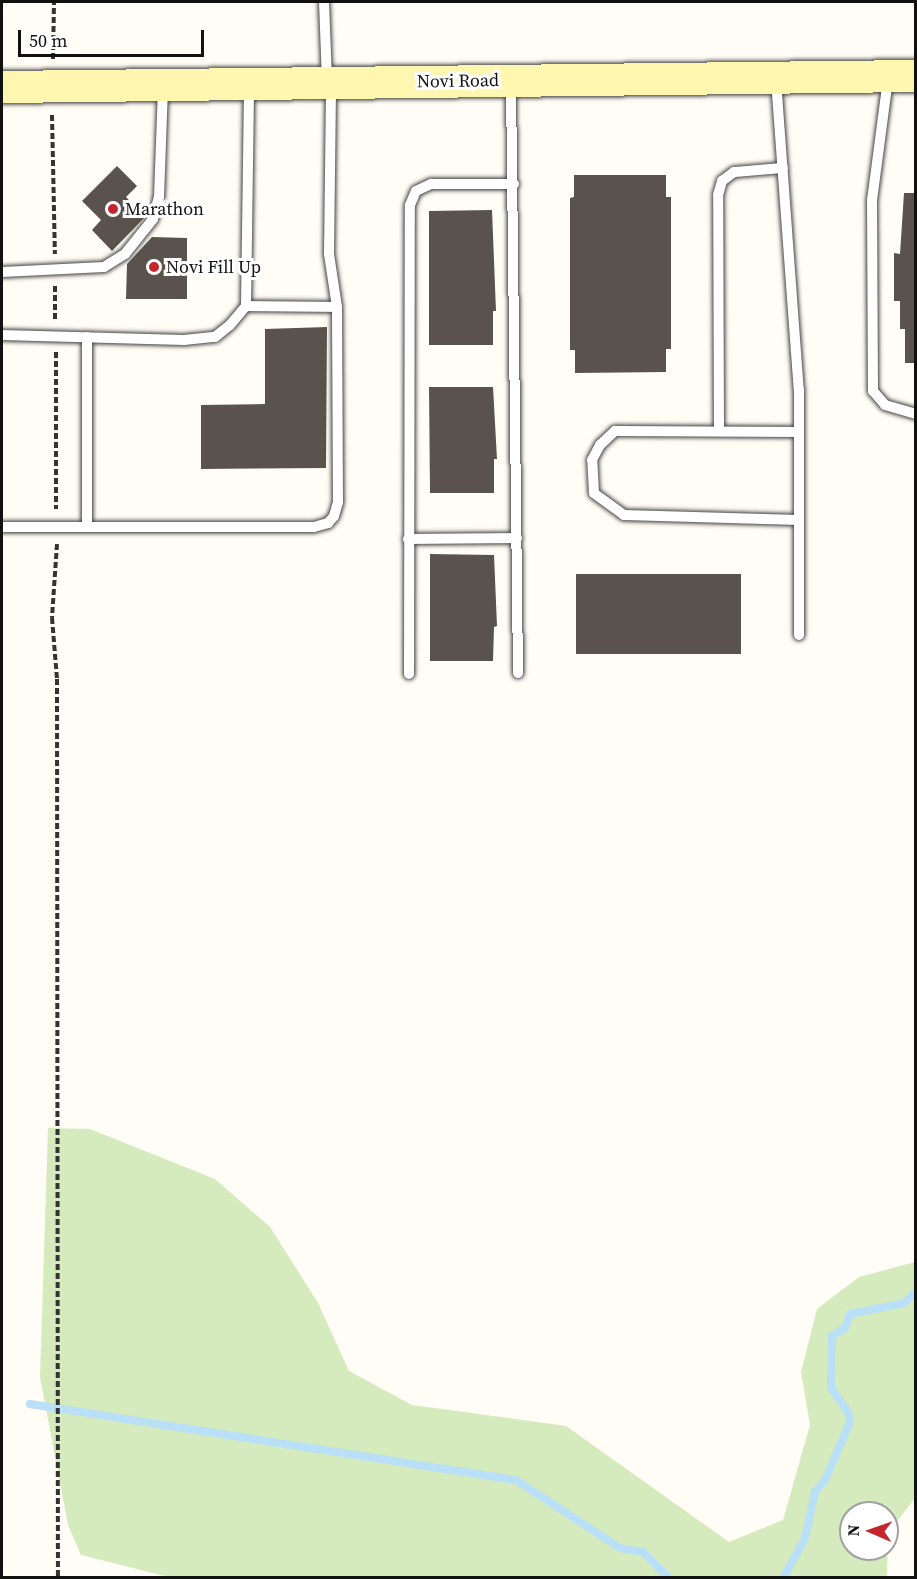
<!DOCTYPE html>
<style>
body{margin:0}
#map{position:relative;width:917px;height:1579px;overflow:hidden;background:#fffdf5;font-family:"Source Serif 4",serif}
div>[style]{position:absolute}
.green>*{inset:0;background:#d5ebbd}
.stream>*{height:8px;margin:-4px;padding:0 4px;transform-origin:4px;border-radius:4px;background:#b9e0f7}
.building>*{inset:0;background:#5a524d;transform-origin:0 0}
.path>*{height:4px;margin-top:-2px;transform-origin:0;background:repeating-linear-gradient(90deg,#333 0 6px,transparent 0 9px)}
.roads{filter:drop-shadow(0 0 2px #444) drop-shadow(0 0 2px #444)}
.service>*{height:10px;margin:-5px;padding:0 5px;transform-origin:5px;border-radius:5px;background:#fff}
.secondary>*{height:32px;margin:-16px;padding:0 16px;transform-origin:16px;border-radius:16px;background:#fff6b0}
.dots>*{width:16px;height:16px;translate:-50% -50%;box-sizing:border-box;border:3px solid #fff;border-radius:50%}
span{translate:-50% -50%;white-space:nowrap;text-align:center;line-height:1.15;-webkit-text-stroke:6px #fff;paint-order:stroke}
.street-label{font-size:18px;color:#111}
.poi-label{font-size:18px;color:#111}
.left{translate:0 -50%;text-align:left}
.frame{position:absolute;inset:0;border:3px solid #111;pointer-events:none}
.north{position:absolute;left:839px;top:1501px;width:60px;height:60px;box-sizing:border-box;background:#fff;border:2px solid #a0a0a0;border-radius:50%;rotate:272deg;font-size:16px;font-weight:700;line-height:24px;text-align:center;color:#111}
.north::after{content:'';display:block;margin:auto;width:21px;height:27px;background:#c4262e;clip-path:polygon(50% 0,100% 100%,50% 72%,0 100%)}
.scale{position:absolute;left:18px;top:30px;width:186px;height:27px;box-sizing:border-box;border:3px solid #111;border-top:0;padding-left:8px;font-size:18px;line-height:21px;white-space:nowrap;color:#111;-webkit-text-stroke:4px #fff;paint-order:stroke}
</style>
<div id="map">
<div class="green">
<div style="clip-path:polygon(evenodd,48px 1128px,90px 1129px,215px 1179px,270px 1227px,318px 1303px,349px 1371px,412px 1405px,566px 1426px,729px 1542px,783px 1520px,810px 1425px,801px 1372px,817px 1309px,859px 1277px,915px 1262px,915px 1498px,888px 1533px,887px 1577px,173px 1578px,81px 1555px,68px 1525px,40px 1377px,48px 1128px,851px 1513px,887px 1513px,887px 1549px,851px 1549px,851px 1513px)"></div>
</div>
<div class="stream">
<div style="left:30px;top:1404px;width:492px;rotate:8.9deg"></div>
<div style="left:516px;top:1480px;width:124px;rotate:33.2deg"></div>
<div style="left:620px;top:1548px;width:23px;rotate:10deg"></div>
<div style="left:643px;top:1552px;width:37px;rotate:45deg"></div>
<div style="left:783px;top:1578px;width:46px;rotate:-61.2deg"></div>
<div style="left:805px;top:1538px;width:47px;rotate:-77.7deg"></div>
<div style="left:815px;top:1492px;width:16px;rotate:-50deg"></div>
<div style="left:825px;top:1480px;width:63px;rotate:-66.7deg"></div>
<div style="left:850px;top:1422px;width:10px;rotate:-101deg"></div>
<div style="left:848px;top:1412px;width:29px;rotate:-125deg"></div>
<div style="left:831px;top:1388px;width:52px;rotate:-88.9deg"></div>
<div style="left:832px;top:1336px;width:15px;rotate:-32deg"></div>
<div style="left:845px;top:1328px;width:15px;rotate:-70deg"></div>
<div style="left:850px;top:1314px;width:55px;rotate:-11.5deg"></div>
<div style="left:904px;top:1303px;width:17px;rotate:-45deg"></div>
</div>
<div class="building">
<div style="clip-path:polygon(117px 166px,137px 186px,126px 197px,145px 217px,112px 251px,92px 230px,101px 220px,82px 201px)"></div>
<div style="clip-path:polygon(574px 175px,666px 175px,666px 197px,671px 197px,671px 349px,666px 349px,666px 372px,575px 373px,575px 350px,570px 350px,570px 198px,574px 197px)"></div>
<div style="clip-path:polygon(904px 193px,916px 193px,916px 363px,905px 363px,905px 329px,900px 329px,900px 301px,894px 301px,894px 253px,900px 254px)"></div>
<div style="clip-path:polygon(492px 210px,496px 311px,493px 311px,493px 345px,429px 345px,429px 211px)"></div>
<div style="clip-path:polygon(152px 237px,187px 238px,187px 299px,126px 299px,127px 264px)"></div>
<div style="clip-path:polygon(327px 327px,326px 468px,201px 469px,201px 405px,265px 404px,265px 329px)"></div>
<div style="clip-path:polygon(429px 387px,493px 387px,497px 459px,494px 459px,494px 493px,430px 493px)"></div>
<div style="clip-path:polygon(430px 554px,494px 555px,497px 626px,494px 627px,493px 661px,430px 661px)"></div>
<div style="left:576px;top:574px;width:165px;height:80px"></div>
</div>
<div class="path">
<div style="left:53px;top:59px;width:57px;rotate:-89deg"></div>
<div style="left:52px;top:115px;width:139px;rotate:88.8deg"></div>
<div style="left:55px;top:286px;width:34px;rotate:90deg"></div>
<div style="left:56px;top:352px;width:157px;rotate:90deg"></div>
<div style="left:57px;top:544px;width:74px;rotate:93.9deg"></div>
<div style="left:52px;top:618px;width:61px;rotate:85.3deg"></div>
<div style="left:57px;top:679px;width:899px;rotate:89.94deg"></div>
</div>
<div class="roads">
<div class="service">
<div style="left:324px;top:2px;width:77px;rotate:87.8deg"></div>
<div style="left:888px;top:79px;width:123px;rotate:97.5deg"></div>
<div style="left:872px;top:201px;width:190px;rotate:89.7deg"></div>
<div style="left:873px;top:391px;width:18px;rotate:49deg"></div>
<div style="left:885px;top:405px;width:32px;rotate:16deg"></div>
<div style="left:776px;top:80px;width:311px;rotate:85.8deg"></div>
<div style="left:799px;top:390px;width:245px;rotate:90deg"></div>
<div style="left:511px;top:84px;width:589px;rotate:89.32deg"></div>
<div style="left:2px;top:272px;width:102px;rotate:-2.8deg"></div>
<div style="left:104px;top:267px;width:25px;rotate:-32deg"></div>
<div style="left:125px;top:254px;width:45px;rotate:-51.3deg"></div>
<div style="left:153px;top:219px;width:23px;rotate:-75deg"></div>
<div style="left:159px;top:197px;width:110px;rotate:-87.9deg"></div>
<div style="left:246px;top:306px;width:91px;rotate:0.6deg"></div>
<div style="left:2px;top:335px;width:182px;rotate:1.6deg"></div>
<div style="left:184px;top:340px;width:31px;rotate:-6deg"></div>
<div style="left:215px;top:337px;width:19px;rotate:-39deg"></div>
<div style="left:230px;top:325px;width:25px;rotate:-50deg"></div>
<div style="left:246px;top:306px;width:219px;rotate:-89.2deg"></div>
<div style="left:87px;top:337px;width:190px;rotate:90deg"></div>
<div style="left:719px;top:431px;width:236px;rotate:-90.2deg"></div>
<div style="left:718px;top:195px;width:15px;rotate:-74deg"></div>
<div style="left:722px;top:181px;width:15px;rotate:-37deg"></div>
<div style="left:734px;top:172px;width:49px;rotate:-4.7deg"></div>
<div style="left:799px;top:520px;width:175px;rotate:-178.4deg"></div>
<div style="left:624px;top:515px;width:37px;rotate:-144deg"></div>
<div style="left:594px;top:493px;width:33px;rotate:-93deg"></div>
<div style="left:592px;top:460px;width:17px;rotate:-62deg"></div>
<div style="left:600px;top:445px;width:21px;rotate:-43deg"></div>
<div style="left:615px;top:431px;width:184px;rotate:0.3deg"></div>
<div style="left:2px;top:527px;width:312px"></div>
<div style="left:314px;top:527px;width:15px;rotate:-16deg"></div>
<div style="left:328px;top:523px;width:9px;rotate:-49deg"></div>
<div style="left:334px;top:516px;width:15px;rotate:-74deg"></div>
<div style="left:338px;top:502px;width:195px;rotate:-90.3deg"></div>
<div style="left:337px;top:307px;width:54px;rotate:-98.6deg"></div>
<div style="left:329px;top:254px;width:168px;rotate:-89.3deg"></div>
<div style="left:408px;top:539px;width:109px;rotate:-0.5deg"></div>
<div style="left:409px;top:674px;width:469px;rotate:-89.9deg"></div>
<div style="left:410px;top:205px;width:15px;rotate:-67deg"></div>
<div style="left:416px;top:191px;width:17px;rotate:-25deg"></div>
<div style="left:431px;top:184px;width:83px"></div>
</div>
<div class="secondary">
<div style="left:2px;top:87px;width:914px;rotate:-0.69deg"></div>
</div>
</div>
<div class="dots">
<div style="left:113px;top:209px;background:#c4262e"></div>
<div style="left:154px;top:267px;background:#c4262e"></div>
</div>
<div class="street-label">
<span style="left:458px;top:81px;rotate:-1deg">Novi Road</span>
</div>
<div class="poi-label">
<span class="left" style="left:125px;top:209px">Marathon</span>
<span class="left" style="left:166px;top:267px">Novi Fill Up</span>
</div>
<div class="frame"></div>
<div class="north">N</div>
<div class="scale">50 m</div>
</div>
